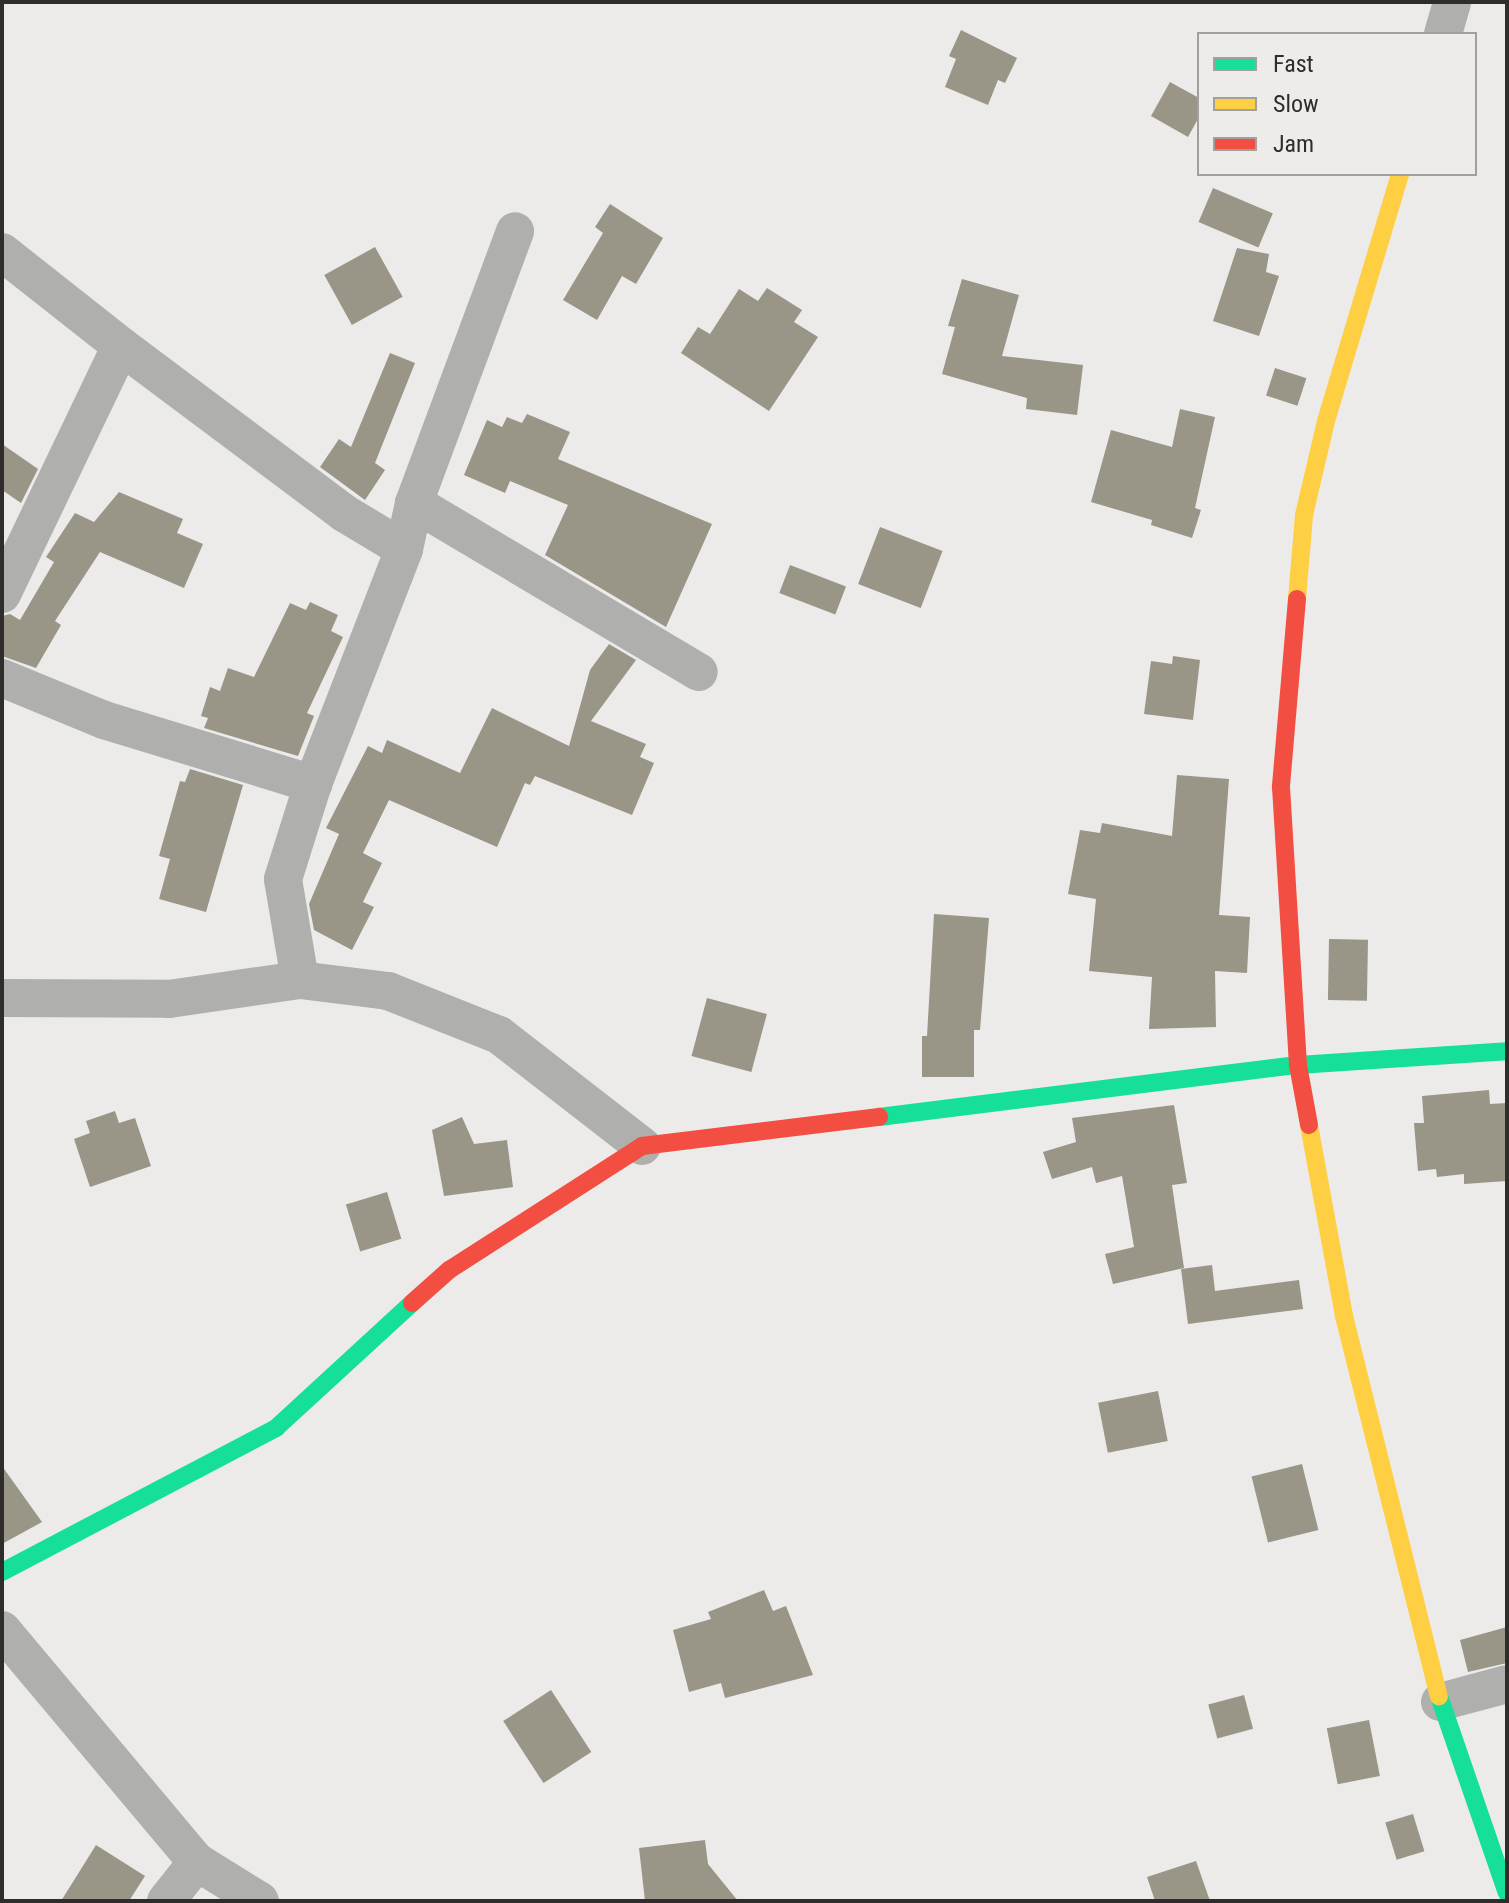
<!DOCTYPE html>
<style>
body{margin:0}
#map{position:relative;width:1509px;height:1903px;overflow:hidden;background:#ecebea;font-family:"Roboto Condensed",sans-serif}
div>[style]{position:absolute}
.building>*{inset:0;background:#999587;transform-origin:0 0}
.street>*{height:38px;margin:-19px;padding:0 19px;transform-origin:19px;border-radius:19px;background:#afafae}
.fast>*{height:18px;margin:-9px;padding:0 9px;transform-origin:9px;border-radius:9px;background:#16e098}
.slow>*{height:18px;margin:-9px;padding:0 9px;transform-origin:9px;border-radius:9px;background:#ffcf43}
.jam>*{height:18px;margin:-9px;padding:0 9px;transform-origin:9px;border-radius:9px;background:#f24e42}
span{translate:-50% -50%;white-space:nowrap;text-align:center;line-height:1.15;-webkit-text-stroke:8px #edece9;paint-order:stroke}
.frame{position:absolute;inset:0;border:4px solid #2e2d2c;pointer-events:none}
.legend{position:absolute;left:1197px;top:32px;width:280px;height:144px;box-sizing:border-box;background:#edece9;border:2px solid #a1a09d;margin:0;padding:10px 14px;list-style:none;font-size:24px;color:#2e2d2c}
.legend li{display:flex;align-items:center;gap:16px;height:40px}
.legend b{width:40px;border:2px solid #a1a09d}
</style>
<div id="map">
<div class="building">
<div style="clip-path:polygon(961px 30px,1017px 58px,1005px 83px,998px 80px,988px 105px,945px 87px,956px 59px,949px 56px)"></div>
<div style="clip-path:polygon(1170px 82px,1199px 98px,1199px 117px,1188px 137px,1151px 116px)"></div>
<div style="left:1213px;top:188px;width:65px;height:37px;rotate:23deg"></div>
<div style="clip-path:polygon(610px 204px,663px 238px,636px 284px,622px 276px,597px 320px,563px 300px,603px 233px,595px 227px)"></div>
<div style="left:375px;top:247px;width:57px;height:58px;rotate:61deg"></div>
<div style="clip-path:polygon(1237px 248px,1269px 254px,1266px 272px,1279px 276px,1259px 336px,1213px 321px)"></div>
<div style="clip-path:polygon(962px 279px,1019px 295px,1002px 356px,1083px 365px,1077px 415px,1026px 409px,1027px 398px,942px 374px,955px 327px,948px 326px)"></div>
<div style="clip-path:polygon(767px 288px,802px 310px,794px 322px,818px 337px,769px 411px,681px 353px,698px 327px,710px 334px,739px 289px,758px 301px)"></div>
<div style="clip-path:polygon(390px 353px,415px 363px,375px 463px,385px 470px,365px 500px,320px 467px,339px 439px,351px 447px)"></div>
<div style="left:1275px;top:368px;width:33px;height:29px;rotate:18deg"></div>
<div style="clip-path:polygon(1180px 409px,1215px 417px,1195px 508px,1201px 510px,1192px 538px,1151px 525px,1152px 520px,1091px 502px,1111px 430px,1172px 447px)"></div>
<div style="clip-path:polygon(527px 414px,570px 432px,558px 459px,712px 524px,666px 627px,545px 555px,568px 505px,510px 481px,505px 493px,464px 475px,487px 420px,502px 427px,507px 417px,522px 423px)"></div>
<div style="clip-path:polygon(2px 444px,38px 469px,21px 503px,2px 490px)"></div>
<div style="clip-path:polygon(119px 492px,183px 519px,177px 533px,203px 544px,184px 588px,100px 552px,55px 621px,61px 625px,36px 668px,2px 656px,2px 616px,10px 614px,20px 620px,54px 562px,46px 557px,75px 513px,94px 522px)"></div>
<div style="left:880px;top:527px;width:67px;height:61px;rotate:21deg"></div>
<div style="left:790px;top:565px;width:60px;height:30px;rotate:21deg"></div>
<div style="clip-path:polygon(310px 602px,338px 615px,331px 631px,343px 637px,307px 713px,314px 716px,298px 756px,204px 728px,208px 718px,201px 716px,210px 687px,220px 691px,228px 668px,254px 677px,290px 603px,306px 610px)"></div>
<div style="clip-path:polygon(609px 644px,636px 660px,591px 721px,646px 744px,640px 757px,654px 763px,632px 815px,535px 776px,530px 785px,525px 783px,497px 847px,389px 800px,363px 853px,382px 863px,363px 902px,374px 907px,352px 950px,314px 930px,309px 904px,339px 834px,326px 828px,368px 746px,382px 753px,387px 740px,460px 773px,492px 708px,569px 746px,590px 670px)"></div>
<div style="clip-path:polygon(1173px 656px,1200px 660px,1193px 720px,1144px 714px,1151px 661px,1172px 664px)"></div>
<div style="clip-path:polygon(190px 769px,243px 785px,206px 912px,159px 899px,170px 859px,159px 856px,180px 781px,185px 782px)"></div>
<div style="clip-path:polygon(1177px 775px,1229px 779px,1219px 915px,1250px 917px,1247px 973px,1215px 971px,1216px 1027px,1149px 1029px,1152px 977px,1089px 971px,1096px 899px,1068px 894px,1080px 830px,1100px 833px,1102px 823px,1172px 836px)"></div>
<div style="clip-path:polygon(934px 914px,989px 918px,980px 1030px,974px 1030px,974px 1077px,922px 1077px,922px 1036px,927px 1036px)"></div>
<div style="left:1329px;top:939px;width:39px;height:61px;rotate:1deg"></div>
<div style="left:707px;top:998px;width:62px;height:60px;rotate:15deg"></div>
<div style="clip-path:polygon(1489px 1090px,1490px 1104px,1507px 1103px,1507px 1181px,1464px 1184px,1464px 1174px,1437px 1177px,1436px 1169px,1418px 1171px,1414px 1123px,1424px 1123px,1422px 1096px)"></div>
<div style="clip-path:polygon(1174px 1105px,1187px 1183px,1172px 1185px,1184px 1268px,1113px 1284px,1105px 1254px,1134px 1247px,1122px 1176px,1096px 1183px,1092px 1167px,1052px 1179px,1043px 1152px,1076px 1142px,1072px 1118px)"></div>
<div style="clip-path:polygon(115px 1111px,119px 1123px,135px 1118px,151px 1166px,90px 1187px,74px 1139px,90px 1133px,86px 1121px)"></div>
<div style="clip-path:polygon(462px 1117px,474px 1144px,507px 1140px,513px 1187px,444px 1196px,432px 1130px)"></div>
<div style="left:387px;top:1192px;width:49px;height:43px;rotate:73deg"></div>
<div style="clip-path:polygon(1212px 1265px,1215px 1291px,1299px 1280px,1303px 1309px,1188px 1324px,1181px 1269px)"></div>
<div style="left:1158px;top:1391px;width:51px;height:61px;rotate:79deg"></div>
<div style="left:1302px;top:1464px;width:68px;height:52px;rotate:76deg"></div>
<div style="clip-path:polygon(2px 1466px,42px 1522px,2px 1544px)"></div>
<div style="clip-path:polygon(764px 1590px,773px 1611px,786px 1606px,813px 1675px,725px 1698px,721px 1683px,689px 1692px,673px 1630px,711px 1619px,708px 1612px)"></div>
<div style="clip-path:polygon(1507px 1627px,1507px 1663px,1468px 1672px,1460px 1640px)"></div>
<div style="left:551px;top:1690px;width:74px;height:57px;rotate:57deg"></div>
<div style="left:1244px;top:1695px;width:35px;height:37px;rotate:75deg"></div>
<div style="left:1369px;top:1720px;width:57px;height:43px;rotate:79deg"></div>
<div style="left:1413px;top:1814px;width:39px;height:29px;rotate:73deg"></div>
<div style="clip-path:polygon(705px 1840px,708px 1864px,738px 1901px,645px 1901px,639px 1848px)"></div>
<div style="clip-path:polygon(96px 1845px,145px 1876px,129px 1901px,61px 1901px)"></div>
<div style="clip-path:polygon(1196px 1861px,1210px 1901px,1155px 1901px,1147px 1877px)"></div>
</div>
<div class="street">
<div style="left:1443px;top:34px;width:33px;rotate:-74deg"></div>
<div style="left:2px;top:252px;width:152px;rotate:38.3deg"></div>
<div style="left:121px;top:346px;width:279px;rotate:36.8deg"></div>
<div style="left:344px;top:513px;width:70px;rotate:31deg"></div>
<div style="left:414px;top:503px;width:331px;rotate:30.7deg"></div>
<div style="left:2px;top:594px;width:275px;rotate:-64.4deg"></div>
<div style="left:2px;top:678px;width:110px;rotate:22.4deg"></div>
<div style="left:104px;top:720px;width:219px;rotate:17deg"></div>
<div style="left:300px;top:980px;width:102px;rotate:-99.6deg"></div>
<div style="left:283px;top:879px;width:100px;rotate:-72.5deg"></div>
<div style="left:313px;top:784px;width:252px;rotate:-68.8deg"></div>
<div style="left:404px;top:549px;width:47px;rotate:-77.7deg"></div>
<div style="left:414px;top:503px;width:290px;rotate:-69.6deg"></div>
<div style="left:2px;top:998px;width:167px;rotate:0.3deg"></div>
<div style="left:169px;top:999px;width:132px;rotate:-8.3deg"></div>
<div style="left:300px;top:980px;width:89px;rotate:7.1deg"></div>
<div style="left:388px;top:991px;width:119px;rotate:21.6deg"></div>
<div style="left:499px;top:1035px;width:181px;rotate:37.8deg"></div>
<div style="left:2px;top:1630px;width:303px;rotate:50deg"></div>
<div style="left:197px;top:1862px;width:74px;rotate:31.8deg"></div>
<div style="left:1440px;top:1702px;width:69px;rotate:-15deg"></div>
<div style="left:166px;top:1901px;width:50px;rotate:-51.5deg"></div>
</div>
<div class="fast">
<div style="left:879px;top:1117px;width:422px;rotate:-7.1deg"></div>
<div style="left:1298px;top:1065px;width:209px;rotate:-3.8deg"></div>
<div style="left:2px;top:1572px;width:310px;rotate:-27.7deg"></div>
<div style="left:276px;top:1428px;width:185px;rotate:-42.6deg"></div>
<div style="left:1439px;top:1696px;width:208px;rotate:71deg"></div>
</div>
<div class="slow">
<div style="left:1297px;top:599px;width:84px;rotate:-85.2deg"></div>
<div style="left:1304px;top:515px;width:97px;rotate:-76.8deg"></div>
<div style="left:1326px;top:421px;width:258px;rotate:-73.3deg"></div>
<div style="left:1309px;top:1125px;width:194px;rotate:79.6deg"></div>
<div style="left:1344px;top:1316px;width:392px;rotate:76deg"></div>
</div>
<div class="jam">
<div style="left:1297px;top:599px;width:189px;rotate:94.9deg"></div>
<div style="left:1281px;top:787px;width:279px;rotate:86.5deg"></div>
<div style="left:1298px;top:1065px;width:61px;rotate:79.6deg"></div>
<div style="left:412px;top:1303px;width:50px;rotate:-41.7deg"></div>
<div style="left:449px;top:1270px;width:229px;rotate:-32.7deg"></div>
<div style="left:642px;top:1146px;width:239px;rotate:-7deg"></div>
</div>
<div class="frame"></div>
<ul class="legend">
<li><b style="height:10px;background:#16e098"></b>Fast</li>
<li><b style="height:10px;background:#ffcf43"></b>Slow</li>
<li><b style="height:10px;background:#f24e42"></b>Jam</li>
</ul>
</div>
